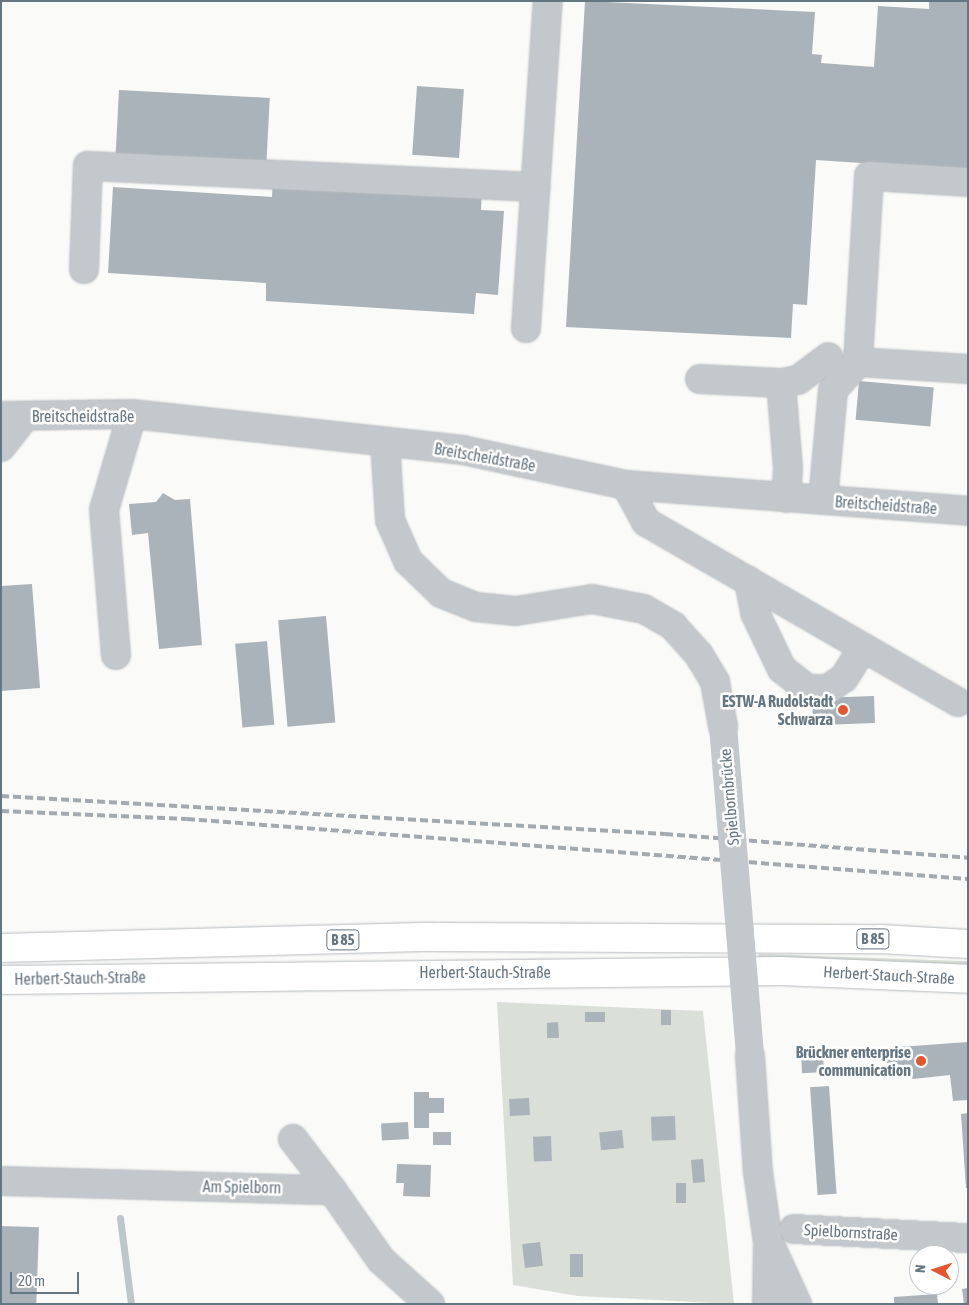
<!DOCTYPE html>
<meta charset="utf-8">
<style>
body{margin:0}
#map{position:relative;width:969px;height:1305px;overflow:hidden;background:#fafaf8;font-family:"Asap Condensed",sans-serif}
div>[style]{position:absolute}
.green>*{inset:0;background:#dadfd7;transform-origin:0 0}
.stream>*{height:7px;margin:-3.5px;padding:0 3.5px;transform-origin:3.5px;border-radius:3.5px;background:#bbc7cb}
.building>*{inset:0;background:#aab3b9;transform-origin:0 0}
.roads{filter:drop-shadow(0 0 1px #b5babe) drop-shadow(0 0 1px #b5babe)}
.minor>*{height:28px;margin:-14px;padding:0 14px;transform-origin:14px;border-radius:14px;background:#c3c8cc}
.major>*{height:28px;margin:-14px;padding:0 14px;transform-origin:14px;border-radius:14px;background:#fff}
.rail>*{height:4px;margin-top:-2px;transform-origin:0;background:repeating-linear-gradient(90deg,#a2aab0 0 8px,transparent 0 12px)}
.minor-bridge>*{height:28px;margin:-14px;padding:0 14px;transform-origin:14px;border-radius:14px;background:#c3c8cc}
.dots>*{width:14px;height:14px;translate:-50% -50%;box-sizing:border-box;border:2px solid #fff;border-radius:50%}
span{translate:-50% -50%;white-space:nowrap;text-align:center;line-height:1.15;-webkit-text-stroke:5px #fff;paint-order:stroke}
.shield-label span{padding:1px 4px;background:#fff;border:1px solid;border-radius:4px;-webkit-text-stroke-width:0}
.shield-label{font-size:15px;color:#657683;font-weight:700}
.street-label{font-size:16px;color:#657683}
.poi-label{font-size:16px;color:#657683;font-weight:700}
.right{translate:-100% -50%;text-align:right}
.frame{position:absolute;inset:0;border:2px solid #657683;pointer-events:none}
.north{position:absolute;left:909px;top:1245px;width:50px;height:50px;box-sizing:border-box;background:#fff;border:1px solid #c1c8cd;border-radius:50%;rotate:275deg;font-size:14px;font-weight:700;line-height:20px;text-align:center;color:#657683}
.north::after{content:'';display:block;margin:auto;width:18px;height:22px;background:#e4572e;clip-path:polygon(50% 0,100% 100%,50% 72%,0 100%)}
.scale{position:absolute;left:10px;top:1272px;width:69px;height:22px;box-sizing:border-box;border:2px solid #657683;border-top:0;padding-left:6px;font-size:15px;line-height:18px;white-space:nowrap;color:#657683;-webkit-text-stroke:4px #fff;paint-order:stroke}
</style>
<div id="map">
<div class="green">
<div style="left:759px;top:954px;width:209px;height:4px;rotate:2deg"></div>
<div style="clip-path:polygon(497px 1002px,703px 1011px,734px 1304px,578px 1296px,513px 1285px)"></div>
</div>
<div class="stream">
<div style="left:120px;top:1218px;width:87px;rotate:82.7deg"></div>
</div>
<div class="building">
<div style="clip-path:polygon(585px 1px,815px 12px,812px 54px,822px 55px,821px 63px,874px 67px,878px 6px,929px 9px,929px 1px,968px 1px,968px 170px,816px 160px,807px 305px,793px 304px,791px 338px,566px 327px)"></div>
<div style="left:417px;top:86px;width:47px;height:69px;rotate:4deg"></div>
<div style="left:119px;top:90px;width:151px;height:65px;rotate:3deg"></div>
<div style="clip-path:polygon(273px 175px,482px 188px,481px 210px,504px 211px,498px 295px,476px 293px,474px 314px,266px 301px,266px 283px,108px 273px,113px 187px,272px 197px)"></div>
<div style="left:859px;top:381px;width:75px;height:39px;rotate:5deg"></div>
<div style="clip-path:polygon(163px 493px,175px 500px,190px 499px,202px 645px,159px 649px,148px 533px,132px 535px,129px 504px,156px 502px)"></div>
<div style="clip-path:polygon(32px 584px,40px 688px,1px 691px,1px 586px)"></div>
<div style="left:326px;top:616px;width:107px;height:48px;rotate:85deg"></div>
<div style="left:267px;top:641px;width:84px;height:32px;rotate:85deg"></div>
<div style="left:874px;top:696px;width:27px;height:62px;rotate:88deg"></div>
<div style="left:661px;top:1010px;width:10px;height:15px"></div>
<div style="left:585px;top:1012px;width:20px;height:10px"></div>
<div style="clip-path:polygon(558px 1022px,559px 1038px,547px 1038px,547px 1023px)"></div>
<div style="clip-path:polygon(968px 1042px,968px 1100px,953px 1101px,950px 1075px,913px 1079px,904px 1073px,888px 1073px,885px 1048px)"></div>
<div style="left:823px;top:1053px;width:19px;height:22px;rotate:87deg"></div>
<div style="left:829px;top:1086px;width:108px;height:19px;rotate:86deg"></div>
<div style="clip-path:polygon(414px 1092px,429px 1092px,429px 1098px,444px 1098px,444px 1113px,429px 1113px,429px 1128px,414px 1128px)"></div>
<div style="left:529px;top:1098px;width:17px;height:20px;rotate:87deg"></div>
<div style="clip-path:polygon(968px 1113px,968px 1188px,966px 1188px,961px 1114px)"></div>
<div style="left:675px;top:1116px;width:24px;height:24px;rotate:88deg"></div>
<div style="left:408px;top:1122px;width:17px;height:27px;rotate:87deg"></div>
<div style="left:622px;top:1130px;width:18px;height:23px;rotate:84deg"></div>
<div style="left:433px;top:1132px;width:18px;height:13px"></div>
<div style="left:551px;top:1136px;width:25px;height:18px;rotate:88deg"></div>
<div style="left:703px;top:1159px;width:23px;height:12px;rotate:85deg"></div>
<div style="clip-path:polygon(397px 1164px,431px 1165px,430px 1197px,403px 1196px,404px 1183px,396px 1183px)"></div>
<div style="left:676px;top:1183px;width:10px;height:20px"></div>
<div style="left:1px;top:1226px;width:38px;height:78px;rotate:2deg"></div>
<div style="left:540px;top:1242px;width:24px;height:18px;rotate:83deg"></div>
<div style="left:570px;top:1254px;width:13px;height:23px"></div>
<div style="clip-path:polygon(968px 1288px,968px 1304px,964px 1304px,962px 1289px)"></div>
<div style="clip-path:polygon(937px 1294px,938px 1304px,894px 1304px,894px 1297px)"></div>
</div>
<div class="roads">
<div class="minor">
<div style="left:84px;top:269px;width:103px;rotate:-87.8deg"></div>
<div style="left:88px;top:166px;width:448px;rotate:2.7deg"></div>
<div style="left:526px;top:328px;width:328px;rotate:-86.2deg"></div>
<div style="left:858px;top:362px;width:110px;rotate:3.6deg"></div>
<div style="left:700px;top:379px;width:81px;rotate:2.8deg"></div>
<div style="left:781px;top:383px;width:86px;rotate:85.3deg"></div>
<div style="left:788px;top:469px;width:29px;rotate:94deg"></div>
<div style="left:781px;top:383px;width:17px;rotate:-10deg"></div>
<div style="left:798px;top:380px;width:38px;rotate:-37deg"></div>
<div style="left:1px;top:416px;width:131px;rotate:-0.9deg"></div>
<div style="left:132px;top:414px;width:333px;rotate:6.2deg"></div>
<div style="left:463px;top:450px;width:167px;rotate:12.1deg"></div>
<div style="left:626px;top:485px;width:343px;rotate:4.3deg"></div>
<div style="left:385px;top:442px;width:78px;rotate:86.3deg"></div>
<div style="left:390px;top:520px;width:45px;rotate:66.3deg"></div>
<div style="left:408px;top:561px;width:46px;rotate:44.1deg"></div>
<div style="left:441px;top:593px;width:38px;rotate:22deg"></div>
<div style="left:476px;top:607px;width:40px;rotate:5.7deg"></div>
<div style="left:516px;top:611px;width:77px;rotate:-9deg"></div>
<div style="left:592px;top:599px;width:53px;rotate:10.9deg"></div>
<div style="left:644px;top:609px;width:34px;rotate:30deg"></div>
<div style="left:673px;top:626px;width:39px;rotate:48deg"></div>
<div style="left:699px;top:655px;width:31px;rotate:59deg"></div>
<div style="left:715px;top:682px;width:45px;rotate:79.7deg"></div>
<div style="left:1px;top:447px;width:39px;rotate:-52deg"></div>
<div style="left:626px;top:485px;width:42px;rotate:61.6deg"></div>
<div style="left:646px;top:522px;width:360px;rotate:30deg"></div>
<div style="left:823px;top:500px;width:110px;rotate:-84.8deg"></div>
<div style="left:833px;top:390px;width:38px;rotate:-48deg"></div>
<div style="left:858px;top:362px;width:186px;rotate:-86.6deg"></div>
<div style="left:869px;top:176px;width:99px;rotate:3.5deg"></div>
<div style="left:749px;top:581px;width:33px;rotate:79deg"></div>
<div style="left:755px;top:613px;width:62px;rotate:64.3deg"></div>
<div style="left:782px;top:669px;width:33px;rotate:38deg"></div>
<div style="left:808px;top:689px;width:20px"></div>
<div style="left:828px;top:689px;width:19px;rotate:-35deg"></div>
<div style="left:844px;top:678px;width:36px;rotate:-58deg"></div>
<div style="left:116px;top:655px;width:145px;rotate:-94.7deg"></div>
<div style="left:104px;top:510px;width:100px;rotate:-73.7deg"></div>
<div style="left:750px;top:1056px;width:116px;rotate:86.1deg"></div>
<div style="left:758px;top:1172px;width:71px;rotate:81.9deg"></div>
<div style="left:768px;top:1242px;width:62px;rotate:90.9deg"></div>
<div style="left:293px;top:1139px;width:64px;rotate:52.6deg"></div>
<div style="left:1px;top:1181px;width:331px;rotate:1.6deg"></div>
<div style="left:332px;top:1190px;width:85px;rotate:55deg"></div>
<div style="left:381px;top:1260px;width:66px;rotate:41.9deg"></div>
<div style="left:794px;top:1229px;width:174px;rotate:3deg"></div>
<div style="left:771px;top:1247px;width:63px;rotate:65.5deg"></div>
</div>
<div class="major">
<div style="left:1px;top:948px;width:430px;rotate:-1.5deg"></div>
<div style="left:431px;top:937px;width:450px;rotate:0.3deg"></div>
<div style="left:881px;top:939px;width:87px;rotate:3.3deg"></div>
<div style="left:1px;top:980px;width:780px;rotate:-0.66deg"></div>
<div style="left:781px;top:971px;width:187px;rotate:2.4deg"></div>
</div>
</div>
<div class="rail">
<div style="left:1px;top:796px;width:665px;rotate:3.28deg"></div>
<div style="left:665px;top:834px;width:304px;rotate:4.5deg"></div>
<div style="left:1px;top:811px;width:186px;rotate:2.5deg"></div>
<div style="left:187px;top:819px;width:783px;rotate:4.39deg"></div>
</div>
<div class="minor-bridge">
<div style="left:723px;top:726px;width:331px;rotate:85.3deg"></div>
</div>
<div class="dots">
<div style="left:843px;top:710px;background:#e4572e"></div>
<div style="left:921px;top:1061px;background:#e4572e"></div>
</div>
<div class="shield-label">
<span style="left:873px;top:939px">B 85</span>
<span style="left:343px;top:940px">B 85</span>
</div>
<div class="street-label">
<span style="left:83px;top:416px">Breitscheidstraße</span>
<span style="left:485px;top:457px;rotate:10deg">Breitscheidstraße</span>
<span style="left:886px;top:505px;rotate:4deg">Breitscheidstraße</span>
<span style="left:729px;top:797px;rotate:-95deg">Spielbornbrücke</span>
<span style="left:485px;top:972px">Herbert-Stauch-Straße</span>
<span style="left:889px;top:975px;rotate:3deg">Herbert-Stauch-Straße</span>
<span style="left:80px;top:978px;rotate:-1deg">Herbert-Stauch-Straße</span>
<span style="left:242px;top:1187px;rotate:1deg">Am Spielborn</span>
<span style="left:851px;top:1232px;rotate:3deg">Spielbornstraße</span>
</div>
<div class="poi-label">
<span class="right" style="left:833px;top:710px">ESTW-A Rudolstadt<br>Schwarza</span>
<span class="right" style="left:911px;top:1061px">Brückner enterprise<br>communication</span>
</div>
<div class="frame"></div>
<div class="north">N</div>
<div class="scale">20 m</div>
</div>
